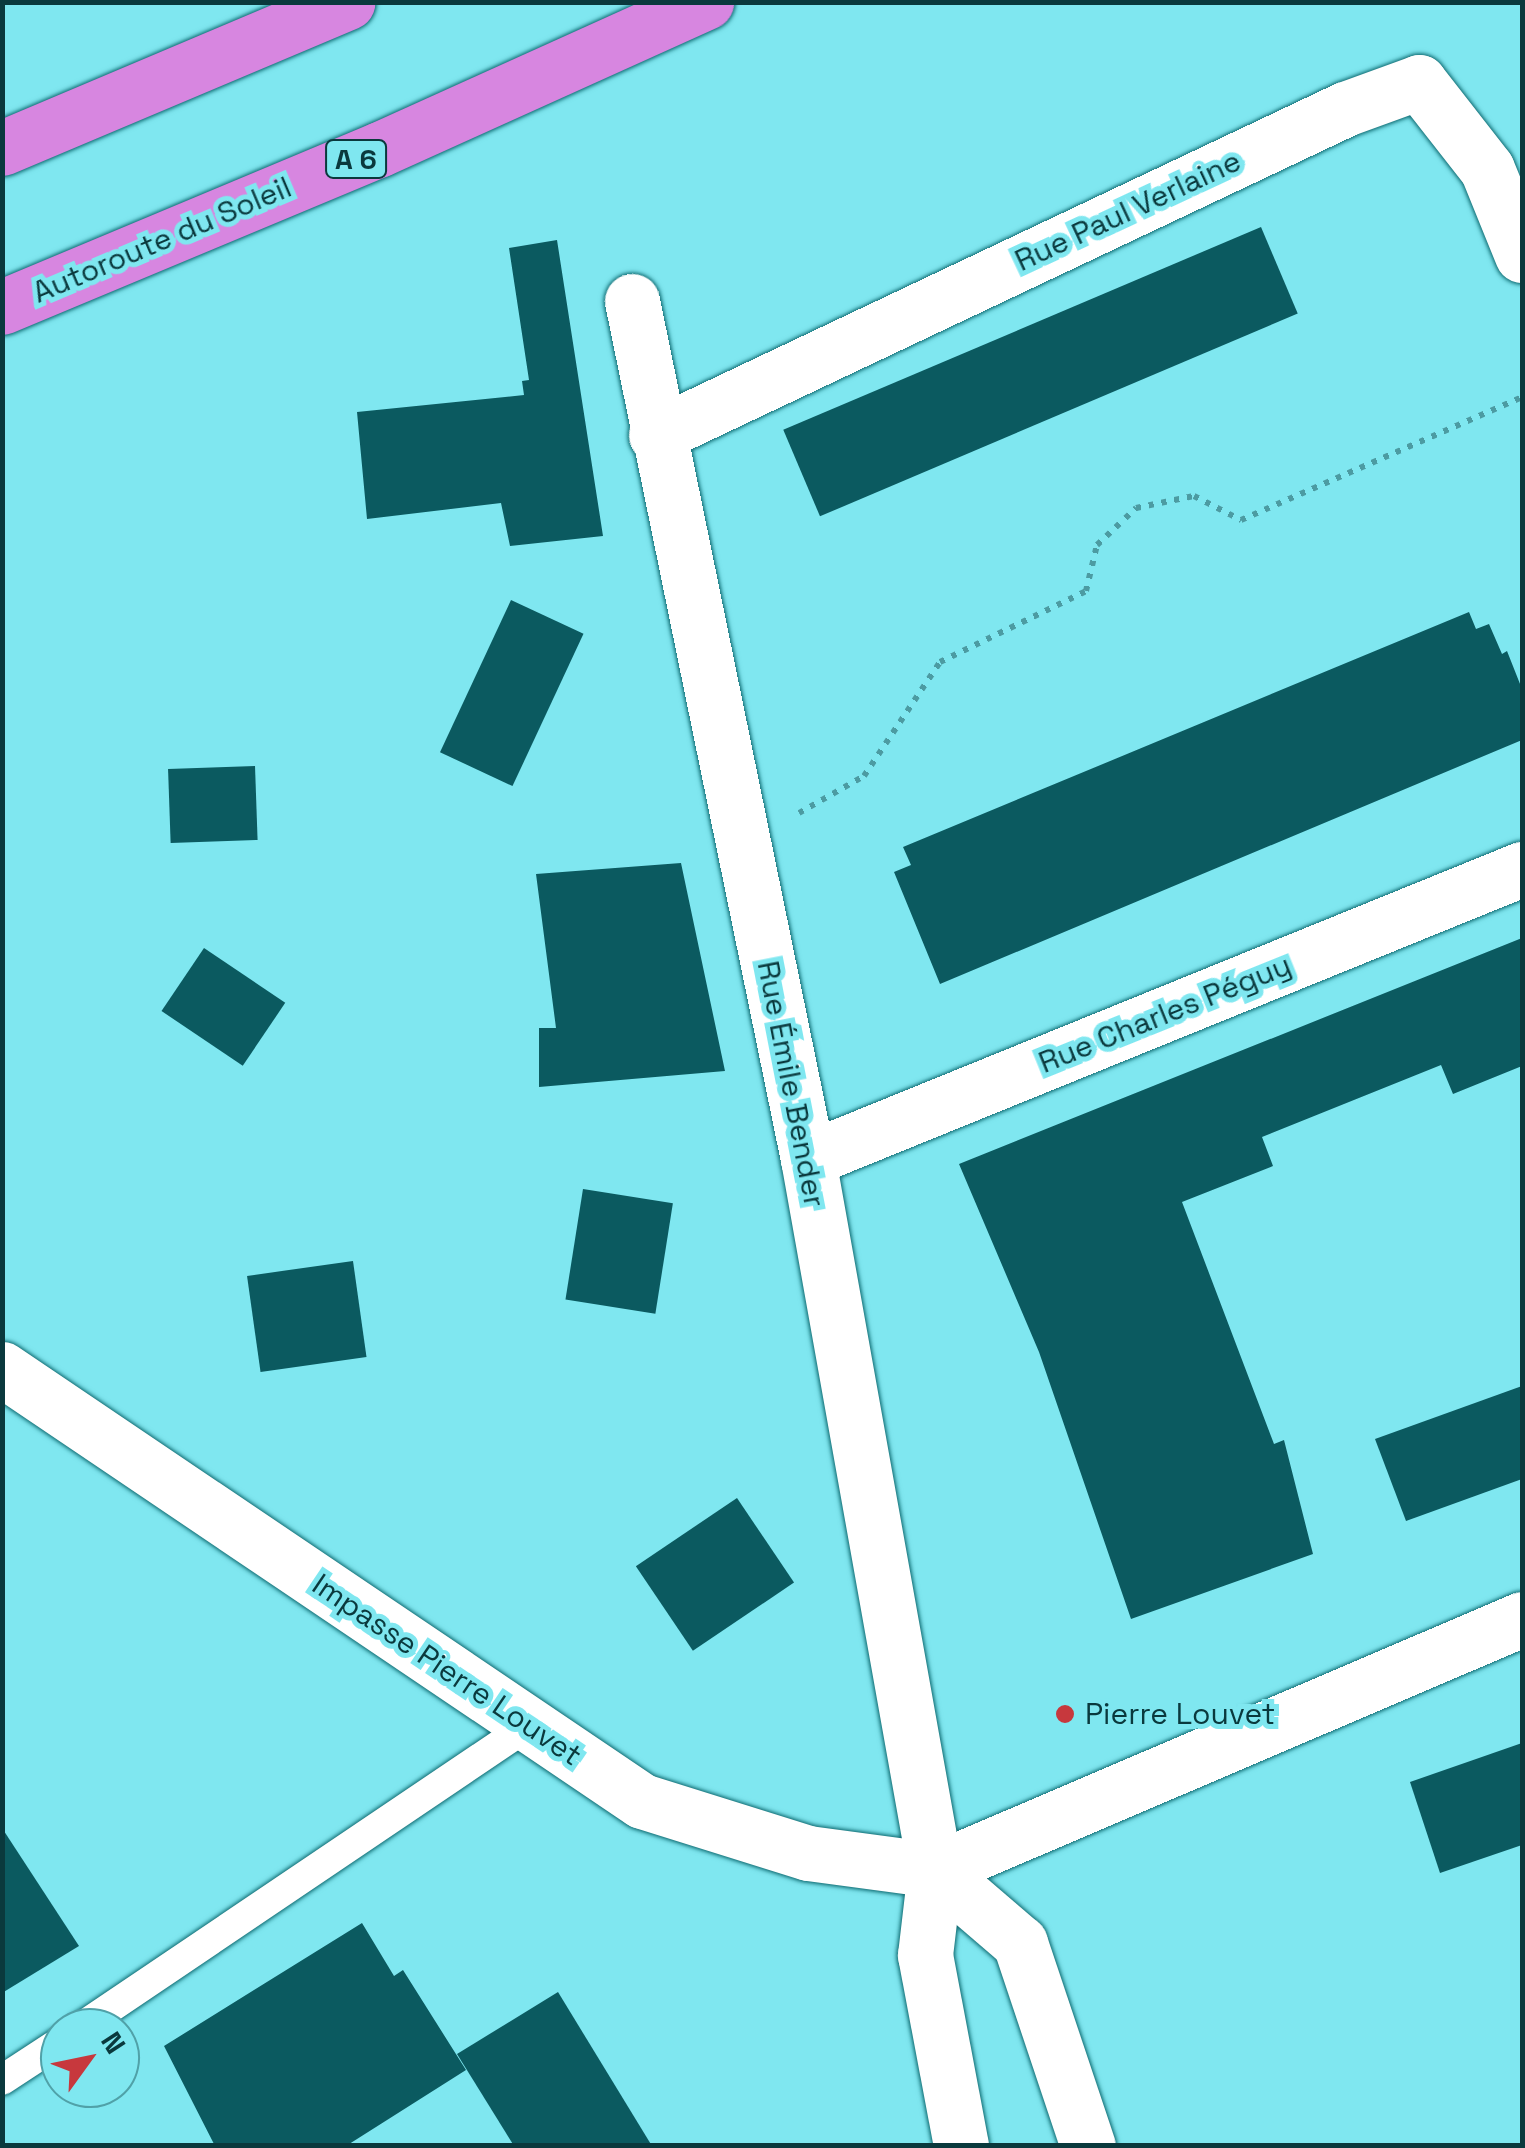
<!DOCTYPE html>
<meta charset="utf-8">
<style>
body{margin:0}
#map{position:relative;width:1525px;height:2148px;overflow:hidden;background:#7fe7f0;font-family:"Space Grotesk",sans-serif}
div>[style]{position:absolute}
.building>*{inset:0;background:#0b5a60;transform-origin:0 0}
.path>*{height:6px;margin-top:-3px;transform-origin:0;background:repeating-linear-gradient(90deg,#4c9ba2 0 5px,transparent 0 13px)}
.roads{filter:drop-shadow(0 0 2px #0e6a71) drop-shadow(0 0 2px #0e6a71)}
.lane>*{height:30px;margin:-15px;padding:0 15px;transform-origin:15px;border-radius:15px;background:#fff}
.street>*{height:55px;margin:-27.5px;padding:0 27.5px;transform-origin:27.5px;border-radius:27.5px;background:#fff}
.highway>*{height:55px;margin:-27.5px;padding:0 27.5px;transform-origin:27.5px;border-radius:27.5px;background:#d786e0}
.dots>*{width:28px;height:28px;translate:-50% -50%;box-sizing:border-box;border:5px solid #7fe7f0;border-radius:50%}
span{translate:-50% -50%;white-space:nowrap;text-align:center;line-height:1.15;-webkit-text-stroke:10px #7fe7f0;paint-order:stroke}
.shield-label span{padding:2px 8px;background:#7fe7f0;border:2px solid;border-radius:8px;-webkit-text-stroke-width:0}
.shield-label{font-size:28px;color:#0a393d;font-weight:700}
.street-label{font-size:30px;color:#0a393d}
.poi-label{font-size:30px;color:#0a393d}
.left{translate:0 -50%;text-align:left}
.frame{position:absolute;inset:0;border:5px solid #0a393d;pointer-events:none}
.north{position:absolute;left:40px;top:2008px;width:100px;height:100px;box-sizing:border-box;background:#7fe7f0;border:2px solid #50a1a8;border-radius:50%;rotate:57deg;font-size:28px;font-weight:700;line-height:40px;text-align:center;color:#0a393d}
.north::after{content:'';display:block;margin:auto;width:35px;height:45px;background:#c7383d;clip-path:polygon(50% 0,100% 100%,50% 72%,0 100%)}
</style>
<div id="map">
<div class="building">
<div style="left:1261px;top:227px;width:94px;height:519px;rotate:67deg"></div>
<div style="clip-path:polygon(557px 240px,603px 536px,510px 546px,501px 503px,367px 519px,357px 412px,524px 395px,522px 381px,529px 380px,509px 248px)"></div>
<div style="left:511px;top:600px;width:80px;height:168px;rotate:25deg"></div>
<div style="clip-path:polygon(1469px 612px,1476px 629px,1489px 624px,1502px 654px,1507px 651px,1522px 689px,1522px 740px,940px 984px,894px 872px,911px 865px,903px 847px)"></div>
<div style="left:255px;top:766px;width:74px;height:87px;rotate:88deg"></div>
<div style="clip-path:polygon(681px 863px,725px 1071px,539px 1087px,539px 1028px,556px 1028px,536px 874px)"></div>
<div style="clip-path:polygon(1522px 938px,1522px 1066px,1453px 1094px,1441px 1065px,1262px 1137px,1273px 1166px,1182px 1202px,1274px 1444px,1284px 1440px,1313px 1554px,1131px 1619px,1039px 1352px,959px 1164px)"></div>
<div style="left:204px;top:948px;width:98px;height:76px;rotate:34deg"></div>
<div style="left:583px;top:1189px;width:91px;height:112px;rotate:9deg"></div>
<div style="left:353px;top:1261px;width:97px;height:107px;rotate:82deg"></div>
<div style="clip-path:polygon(1522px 1386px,1522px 1479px,1406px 1521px,1375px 1439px)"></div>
<div style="left:737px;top:1498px;width:102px;height:122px;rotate:56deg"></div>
<div style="clip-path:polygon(1522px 1743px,1522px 1845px,1440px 1873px,1410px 1782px)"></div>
<div style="clip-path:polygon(2px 1828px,79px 1946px,2px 1993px)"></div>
<div style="clip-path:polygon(362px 1923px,394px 1976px,403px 1970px,466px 2070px,346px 2146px,215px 2146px,164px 2046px)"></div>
<div style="clip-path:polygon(558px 1992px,652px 2146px,514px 2146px,457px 2054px)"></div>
</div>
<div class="path">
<div style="left:799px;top:813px;width:75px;rotate:-29.6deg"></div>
<div style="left:864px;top:776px;width:137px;rotate:-56.3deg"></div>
<div style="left:940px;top:662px;width:162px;rotate:-25.9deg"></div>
<div style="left:1086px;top:591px;width:47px;rotate:-76.6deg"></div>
<div style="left:1097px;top:545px;width:54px;rotate:-43.5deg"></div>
<div style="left:1136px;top:508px;width:59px;rotate:-11.7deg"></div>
<div style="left:1194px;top:496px;width:53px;rotate:27.1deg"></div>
<div style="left:1241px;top:520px;width:307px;rotate:-23.6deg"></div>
</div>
<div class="roads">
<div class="lane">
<div style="left:80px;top:2028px;width:542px;rotate:-34.01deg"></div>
<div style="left:2px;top:2080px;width:69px;rotate:-33.2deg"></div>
</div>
<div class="street">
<div style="left:632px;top:301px;width:876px;rotate:78.41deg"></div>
<div style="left:808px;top:1159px;width:722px;rotate:79.87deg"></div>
<div style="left:935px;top:1870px;width:86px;rotate:96.7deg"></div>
<div style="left:925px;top:1955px;width:194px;rotate:79.3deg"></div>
<div style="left:656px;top:435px;width:762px;rotate:-25.32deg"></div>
<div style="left:1345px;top:109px;width:79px;rotate:-20deg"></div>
<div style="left:1419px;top:82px;width:110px;rotate:52deg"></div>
<div style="left:1487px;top:169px;width:93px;rotate:67.9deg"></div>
<div style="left:808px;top:1159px;width:771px;rotate:-22.11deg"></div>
<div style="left:2px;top:1369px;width:772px;rotate:34.02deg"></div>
<div style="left:642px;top:1801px;width:174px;rotate:17.4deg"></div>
<div style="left:808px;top:1853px;width:128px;rotate:7.6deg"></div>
<div style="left:935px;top:1870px;width:638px;rotate:-23.15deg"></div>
<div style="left:935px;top:1870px;width:112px;rotate:40.7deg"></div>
<div style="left:1020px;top:1943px;width:214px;rotate:71.5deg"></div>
</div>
<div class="highway">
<div style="left:2px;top:148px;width:375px;rotate:-22.9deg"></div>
<div style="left:2px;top:307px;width:410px;rotate:-22.7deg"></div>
<div style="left:380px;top:149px;width:358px;rotate:-24.3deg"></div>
</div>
</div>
<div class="dots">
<div style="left:1065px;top:1714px;background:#c7383d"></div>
</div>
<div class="shield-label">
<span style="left:356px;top:159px">A 6</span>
</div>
<div class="street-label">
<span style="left:1128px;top:211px;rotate:-25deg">Rue Paul Verlaine</span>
<span style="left:162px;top:240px;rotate:-23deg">Autoroute du Soleil</span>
<span style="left:1165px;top:1014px;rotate:-22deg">Rue Charles Péguy</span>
<span style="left:791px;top:1084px;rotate:79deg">Rue Émile Bender</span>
<span style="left:447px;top:1670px;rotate:34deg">Impasse Pierre Louvet</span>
</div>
<div class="poi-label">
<span class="left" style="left:1085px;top:1714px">Pierre Louvet</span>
</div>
<div class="frame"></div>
<div class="north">N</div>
</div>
